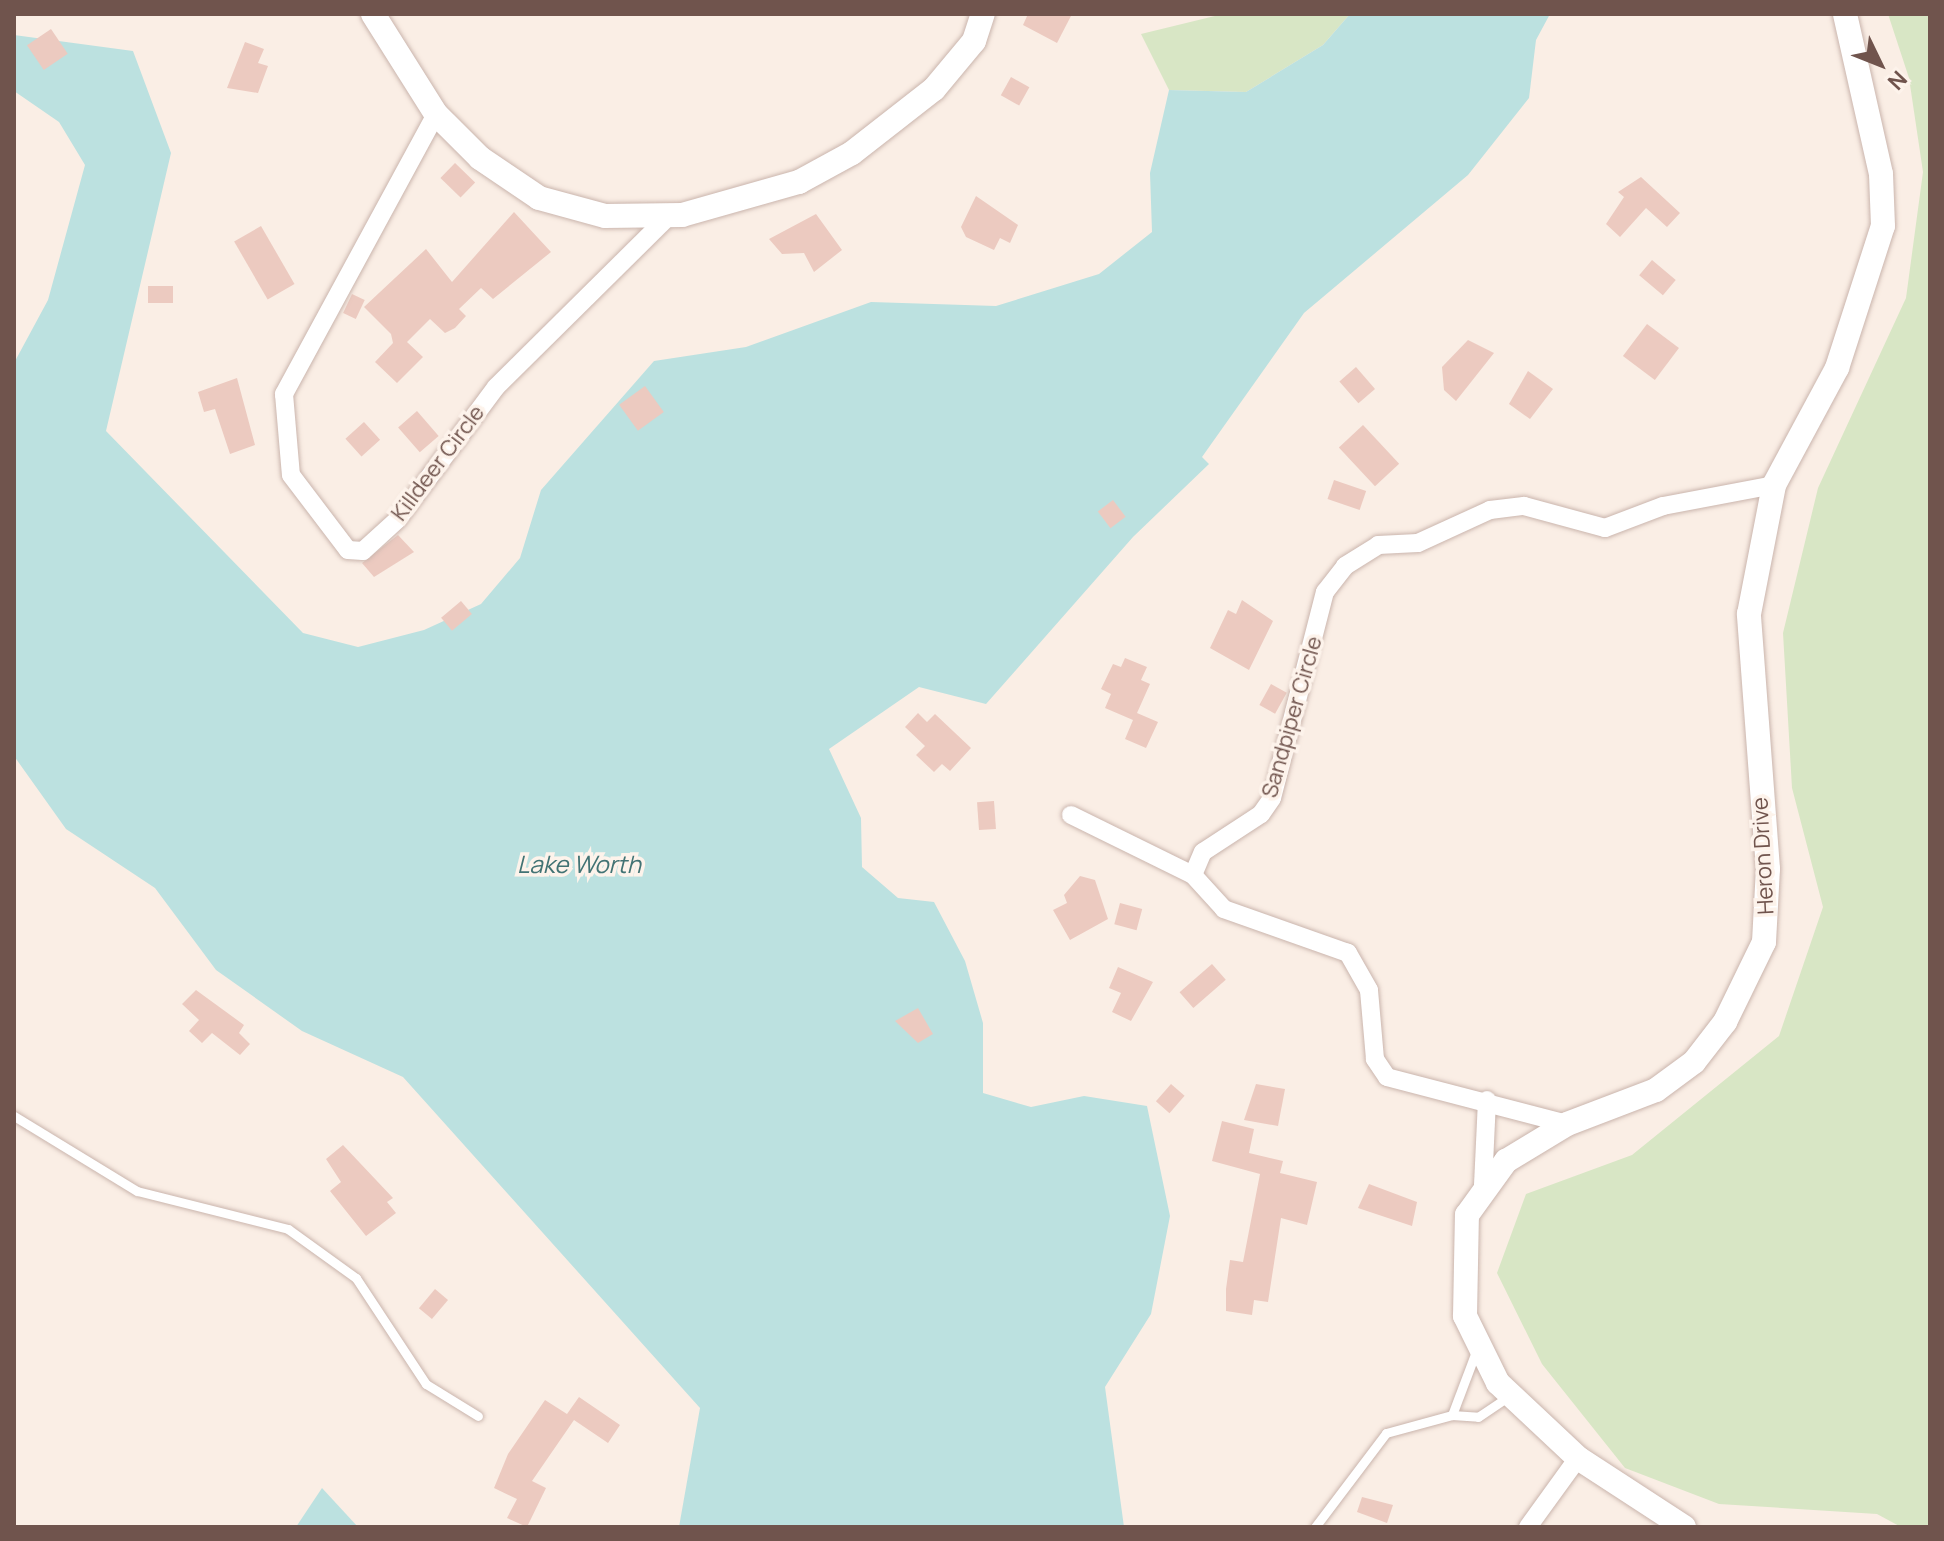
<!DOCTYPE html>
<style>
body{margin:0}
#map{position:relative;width:1944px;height:1541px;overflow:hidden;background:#faeee5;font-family:Manrope,sans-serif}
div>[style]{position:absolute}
.green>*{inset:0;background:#d8e6c5}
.water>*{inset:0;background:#bce1e0}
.building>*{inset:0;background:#eccac0;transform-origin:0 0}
.roads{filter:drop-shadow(0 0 2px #cab5ad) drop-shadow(0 0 2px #cab5ad)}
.service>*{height:9px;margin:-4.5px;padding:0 4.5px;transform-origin:4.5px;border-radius:4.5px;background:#fff}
.minor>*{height:18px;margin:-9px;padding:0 9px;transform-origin:9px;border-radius:9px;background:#fff}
.tertiary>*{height:24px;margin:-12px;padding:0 12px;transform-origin:12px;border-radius:12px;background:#fff}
span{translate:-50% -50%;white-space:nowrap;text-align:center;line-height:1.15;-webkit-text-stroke:7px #fdf3eb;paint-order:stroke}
.street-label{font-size:22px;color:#70544d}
.water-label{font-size:24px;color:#427374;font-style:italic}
.frame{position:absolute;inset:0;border:16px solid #70544d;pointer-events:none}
.north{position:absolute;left:1840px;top:24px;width:80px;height:80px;-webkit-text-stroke:6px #fdf3eb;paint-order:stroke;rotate:133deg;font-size:22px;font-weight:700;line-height:32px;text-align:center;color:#70544d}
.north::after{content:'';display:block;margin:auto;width:28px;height:36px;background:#70544d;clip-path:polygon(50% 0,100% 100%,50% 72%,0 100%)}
</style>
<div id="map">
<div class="green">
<div style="clip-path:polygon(1223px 14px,1350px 14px,1323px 45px,1246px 92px,1169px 90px,1141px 34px)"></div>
<div style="clip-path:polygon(1888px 14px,1930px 14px,1930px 1527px,1901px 1527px,1877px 1514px,1719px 1504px,1625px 1468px,1542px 1364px,1497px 1273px,1526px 1194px,1632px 1155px,1779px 1036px,1823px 907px,1792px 788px,1783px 633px,1818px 488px,1906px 298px,1923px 172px,1909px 78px)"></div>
</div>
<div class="water">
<div style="clip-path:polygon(1350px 14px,1550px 14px,1536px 40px,1529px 98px,1468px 175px,1304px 313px,1202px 457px,1209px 464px,1133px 537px,986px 704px,919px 687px,829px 749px,861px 818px,862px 867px,898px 898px,934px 902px,965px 961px,983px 1023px,983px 1093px,1031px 1107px,1084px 1096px,1147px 1106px,1170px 1216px,1151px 1314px,1105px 1387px,1124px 1527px,679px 1527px,700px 1408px,403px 1077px,302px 1031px,216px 970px,155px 888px,66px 829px,14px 756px,14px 363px,48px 300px,85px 165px,59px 122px,14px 91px,14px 35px,133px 51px,171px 153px,106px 431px,303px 633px,358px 647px,424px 630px,481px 604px,520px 558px,541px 490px,654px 361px,746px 347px,871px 302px,996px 306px,1099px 274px,1152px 232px,1150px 173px,1169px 90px,1246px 92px,1323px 45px)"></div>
<div style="clip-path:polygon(322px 1488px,358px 1527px,296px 1527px)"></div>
</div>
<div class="building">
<div style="clip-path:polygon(1028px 14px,1072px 14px,1057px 43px,1023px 25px)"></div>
<div style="left:51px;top:29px;width:30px;height:29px;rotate:56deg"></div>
<div style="clip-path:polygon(245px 42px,264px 49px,258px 63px,268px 66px,258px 93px,227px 88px)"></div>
<div style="left:1011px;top:77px;width:21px;height:21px;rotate:29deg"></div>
<div style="left:455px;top:163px;width:28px;height:21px;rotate:44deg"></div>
<div style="clip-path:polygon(1641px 177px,1680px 213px,1667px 227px,1646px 208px,1620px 237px,1606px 224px,1624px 197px,1618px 192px)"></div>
<div style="clip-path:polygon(976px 196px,1018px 225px,1010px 243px,1000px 238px,994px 250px,966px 237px,961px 227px)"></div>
<div style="clip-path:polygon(514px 212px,551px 252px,493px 299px,481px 288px,459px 309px,466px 316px,455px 328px,445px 333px,430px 319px,407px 342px,423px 357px,397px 383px,375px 362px,393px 343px,391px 334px,364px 307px,426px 249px,452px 282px)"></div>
<div style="clip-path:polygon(816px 214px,842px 250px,814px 272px,804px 253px,782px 254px,769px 239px)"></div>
<div style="left:261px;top:226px;width:67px;height:31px;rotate:60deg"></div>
<div style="left:1652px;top:260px;width:31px;height:20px;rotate:40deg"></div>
<div style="left:148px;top:286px;width:25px;height:17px"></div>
<div style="left:352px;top:294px;width:14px;height:21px;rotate:25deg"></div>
<div style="left:1647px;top:324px;width:40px;height:40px;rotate:37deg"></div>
<div style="clip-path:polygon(1468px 340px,1494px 353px,1456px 401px,1444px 390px,1442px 367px)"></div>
<div style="left:1356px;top:367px;width:29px;height:22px;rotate:49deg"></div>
<div style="clip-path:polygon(1528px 371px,1553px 389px,1530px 419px,1509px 404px)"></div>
<div style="clip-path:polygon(237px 378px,255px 445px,230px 454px,215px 409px,204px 412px,198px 392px)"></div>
<div style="left:645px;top:386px;width:32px;height:32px;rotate:54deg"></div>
<div style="left:417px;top:411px;width:33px;height:25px;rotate:49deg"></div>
<div style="left:364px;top:422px;width:24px;height:25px;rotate:48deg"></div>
<div style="left:1363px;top:425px;width:53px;height:33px;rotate:47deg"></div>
<div style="left:1334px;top:480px;width:34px;height:20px;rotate:19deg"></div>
<div style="left:1113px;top:500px;width:21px;height:19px;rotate:53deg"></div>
<div style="clip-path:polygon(398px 535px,414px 552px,374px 577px,362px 563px)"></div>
<div style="clip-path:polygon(1242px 600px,1273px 621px,1249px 670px,1210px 648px,1228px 610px,1236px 614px)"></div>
<div style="left:461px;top:601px;width:17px;height:26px;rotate:50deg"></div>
<div style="clip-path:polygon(1125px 658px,1147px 667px,1141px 680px,1150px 684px,1137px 713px,1158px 722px,1146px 748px,1125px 739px,1133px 720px,1105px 708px,1111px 694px,1101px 689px,1113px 664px,1121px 667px)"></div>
<div style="left:1271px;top:684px;width:18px;height:24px;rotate:29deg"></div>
<div style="clip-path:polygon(918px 713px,927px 722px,935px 714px,971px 748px,950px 771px,942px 764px,934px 772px,916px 755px,925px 746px,905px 727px)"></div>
<div style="left:994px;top:801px;width:28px;height:17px;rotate:86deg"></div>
<div style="clip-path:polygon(1080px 876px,1095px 880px,1108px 919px,1070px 940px,1053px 910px,1067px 903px,1064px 895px)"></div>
<div style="left:1120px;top:903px;width:23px;height:22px;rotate:15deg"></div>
<div style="left:1212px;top:964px;width:21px;height:43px;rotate:49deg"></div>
<div style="clip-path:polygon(1118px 967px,1153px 982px,1131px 1021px,1112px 1012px,1121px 993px,1109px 988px)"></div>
<div style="clip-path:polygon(196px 990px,244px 1025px,239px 1033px,250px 1044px,240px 1055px,212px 1033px,202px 1043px,189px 1031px,199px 1020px,182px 1004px)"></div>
<div style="clip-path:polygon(918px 1008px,933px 1034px,918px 1043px,895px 1021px)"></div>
<div style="left:1171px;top:1084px;width:18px;height:23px;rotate:41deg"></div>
<div style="clip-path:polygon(1256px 1084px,1285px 1089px,1278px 1126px,1244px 1120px)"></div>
<div style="clip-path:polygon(1222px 1121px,1254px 1129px,1249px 1153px,1283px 1161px,1280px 1173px,1317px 1182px,1307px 1225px,1281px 1218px,1268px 1302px,1254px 1300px,1252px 1315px,1226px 1311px,1226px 1289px,1230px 1260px,1243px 1262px,1260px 1174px,1212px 1161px)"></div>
<div style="clip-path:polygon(343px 1145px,393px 1198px,387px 1202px,396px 1213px,366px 1236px,330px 1191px,341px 1182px,326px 1159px)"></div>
<div style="clip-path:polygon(1369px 1184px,1417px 1202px,1412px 1226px,1358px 1208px)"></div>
<div style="left:435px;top:1289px;width:17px;height:25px;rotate:40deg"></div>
<div style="clip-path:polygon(579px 1397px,620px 1425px,608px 1443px,574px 1420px,532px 1481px,546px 1488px,527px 1527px,507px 1518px,517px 1499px,494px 1488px,508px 1454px,545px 1400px,567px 1414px)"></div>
<div style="clip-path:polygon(1362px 1497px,1393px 1505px,1387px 1523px,1357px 1512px)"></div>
</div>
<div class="roads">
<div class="service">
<div style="left:14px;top:1116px;width:144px;rotate:31.4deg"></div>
<div style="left:137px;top:1191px;width:156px;rotate:14.1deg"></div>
<div style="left:288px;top:1229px;width:84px;rotate:35.8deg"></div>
<div style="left:356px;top:1278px;width:127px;rotate:56.6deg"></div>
<div style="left:426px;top:1384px;width:61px;rotate:31.6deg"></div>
<div style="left:1452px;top:1415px;width:71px;rotate:-69.3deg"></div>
<div style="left:1315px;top:1527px;width:118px;rotate:-52.9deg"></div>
<div style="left:1386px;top:1433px;width:68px;rotate:-15.3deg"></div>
<div style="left:1452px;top:1415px;width:26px;rotate:4deg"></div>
<div style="left:1478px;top:1417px;width:36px;rotate:-34deg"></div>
</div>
<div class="minor">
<div style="left:436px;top:114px;width:319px;rotate:118.5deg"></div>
<div style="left:284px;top:394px;width:81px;rotate:85.1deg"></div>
<div style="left:291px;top:475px;width:94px;rotate:52.8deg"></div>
<div style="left:348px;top:550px;width:15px;rotate:4deg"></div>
<div style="left:363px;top:551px;width:47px;rotate:-42.4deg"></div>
<div style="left:398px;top:519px;width:164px;rotate:-53.4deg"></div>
<div style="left:496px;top:387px;width:243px;rotate:-44.7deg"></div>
<div style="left:1071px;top:815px;width:136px;rotate:26.2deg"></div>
<div style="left:1567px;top:1124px;width:186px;rotate:-165.4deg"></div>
<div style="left:1387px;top:1077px;width:22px;rotate:-124deg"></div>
<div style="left:1375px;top:1059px;width:69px;rotate:-95deg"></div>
<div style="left:1369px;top:990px;width:43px;rotate:-119.6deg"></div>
<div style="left:1348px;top:953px;width:132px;rotate:-160.5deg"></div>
<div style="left:1224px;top:909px;width:46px;rotate:-132.4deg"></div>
<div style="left:1193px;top:875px;width:25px;rotate:-67deg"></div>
<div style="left:1203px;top:852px;width:69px;rotate:-33.2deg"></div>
<div style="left:1261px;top:814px;width:19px;rotate:-55deg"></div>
<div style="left:1272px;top:798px;width:213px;rotate:-75.6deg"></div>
<div style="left:1325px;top:592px;width:33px;rotate:-52deg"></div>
<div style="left:1345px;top:566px;width:39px;rotate:-32deg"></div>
<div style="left:1378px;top:545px;width:40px;rotate:-2.9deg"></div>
<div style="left:1418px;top:543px;width:79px;rotate:-24.6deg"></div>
<div style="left:1490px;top:510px;width:34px;rotate:-7deg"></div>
<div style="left:1524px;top:506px;width:84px;rotate:15.2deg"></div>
<div style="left:1605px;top:528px;width:62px;rotate:-20.8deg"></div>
<div style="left:1663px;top:506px;width:113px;rotate:-10.7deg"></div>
<div style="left:1483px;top:1185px;width:85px;rotate:-87.3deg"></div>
<div style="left:1528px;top:1527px;width:85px;rotate:-54.1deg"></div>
</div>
<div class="tertiary">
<div style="left:373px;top:14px;width:118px;rotate:57.8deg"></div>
<div style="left:436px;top:114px;width:62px;rotate:45deg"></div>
<div style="left:480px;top:158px;width:71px;rotate:34.1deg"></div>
<div style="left:539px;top:198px;width:68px;rotate:15.3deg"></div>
<div style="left:605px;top:216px;width:77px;rotate:-0.7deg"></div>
<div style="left:682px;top:215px;width:122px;rotate:-15.8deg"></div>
<div style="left:799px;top:182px;width:60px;rotate:-28.7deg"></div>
<div style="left:852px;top:153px;width:104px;rotate:-38deg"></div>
<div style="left:934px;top:89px;width:62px;rotate:-50.2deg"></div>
<div style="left:974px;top:41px;width:28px;rotate:-72deg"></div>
<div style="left:1684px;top:1527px;width:126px;rotate:-146.9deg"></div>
<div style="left:1578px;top:1458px;width:110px;rotate:-136.8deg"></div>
<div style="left:1498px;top:1383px;width:75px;rotate:-116.2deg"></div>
<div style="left:1465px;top:1316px;width:101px;rotate:-88.9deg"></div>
<div style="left:1467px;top:1215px;width:67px;rotate:-54.2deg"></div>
<div style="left:1506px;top:1161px;width:71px;rotate:-31.2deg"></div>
<div style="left:1567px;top:1124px;width:95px;rotate:-20.9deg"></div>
<div style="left:1656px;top:1090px;width:47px;rotate:-36.4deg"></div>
<div style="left:1694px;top:1062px;width:51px;rotate:-52.2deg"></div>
<div style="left:1725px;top:1022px;width:89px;rotate:-64deg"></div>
<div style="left:1764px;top:942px;width:73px;rotate:-86.9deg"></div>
<div style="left:1768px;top:869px;width:256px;rotate:-94.3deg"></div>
<div style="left:1749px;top:614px;width:131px;rotate:-79deg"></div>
<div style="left:1774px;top:485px;width:133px;rotate:-61.7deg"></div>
<div style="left:1837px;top:368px;width:149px;rotate:-72.1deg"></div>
<div style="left:1883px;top:226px;width:52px;rotate:-92.2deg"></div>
<div style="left:1881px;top:174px;width:164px;rotate:-102.7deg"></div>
</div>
</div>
<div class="street-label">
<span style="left:438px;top:463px;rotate:-53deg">Killdeer Circle</span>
<span style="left:1292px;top:717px;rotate:-74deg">Sandpiper Circle</span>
<span style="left:1763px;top:856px;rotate:-93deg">Heron Drive</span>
</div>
<div class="water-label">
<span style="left:579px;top:864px">Lake Worth</span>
</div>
<div class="frame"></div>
<div class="north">N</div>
</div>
